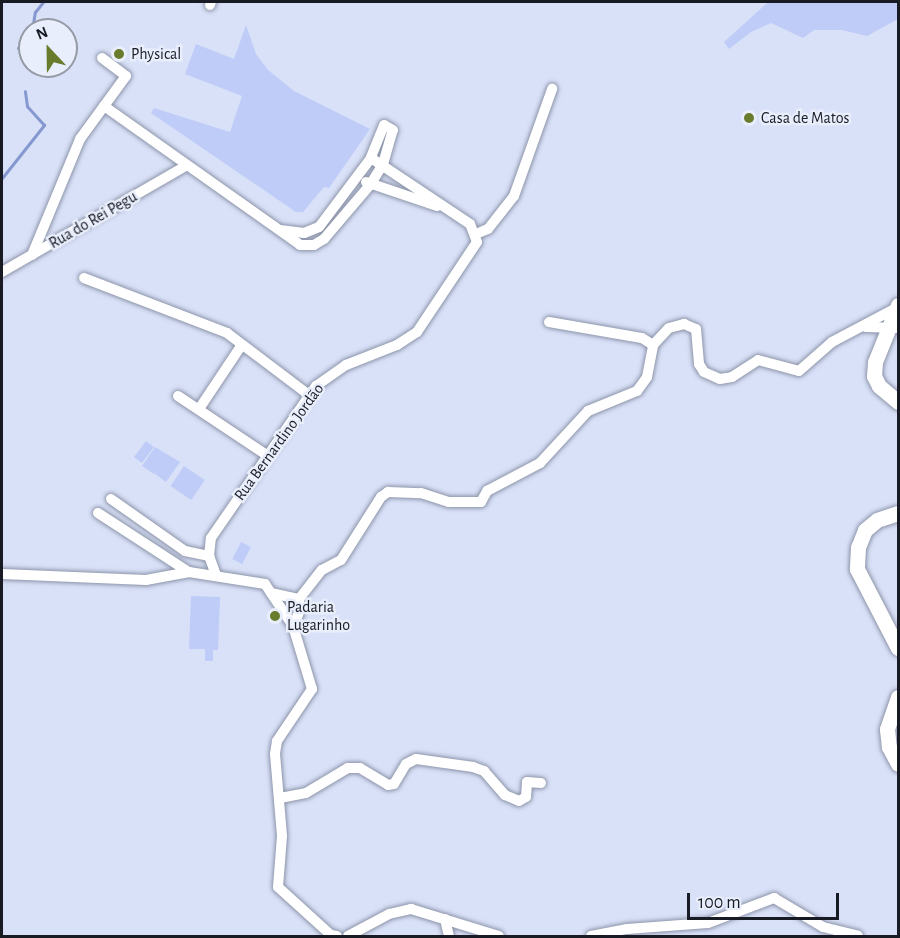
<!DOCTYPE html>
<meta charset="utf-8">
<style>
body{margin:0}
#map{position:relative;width:900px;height:938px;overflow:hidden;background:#d9e1f8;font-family:"Alegreya Sans",sans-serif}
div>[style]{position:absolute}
.green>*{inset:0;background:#beccf7;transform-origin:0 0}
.stream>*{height:3px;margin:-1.5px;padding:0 1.5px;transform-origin:1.5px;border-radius:1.5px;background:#8598d0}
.roads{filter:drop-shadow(0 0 2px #8d95aa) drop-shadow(0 0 2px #8d95aa)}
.street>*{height:10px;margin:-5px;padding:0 5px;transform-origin:5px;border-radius:5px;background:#fff}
.secondary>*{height:15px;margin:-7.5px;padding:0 7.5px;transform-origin:7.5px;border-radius:7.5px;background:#fff}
.dots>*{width:16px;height:16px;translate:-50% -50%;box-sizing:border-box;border:3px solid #e9eefc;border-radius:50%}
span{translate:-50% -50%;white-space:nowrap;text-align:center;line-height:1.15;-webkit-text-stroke:5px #e9eefc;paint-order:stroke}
.poi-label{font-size:16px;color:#181b23}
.left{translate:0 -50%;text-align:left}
.street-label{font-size:16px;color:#181b23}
.frame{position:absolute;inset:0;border:3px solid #181b23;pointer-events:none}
.north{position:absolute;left:18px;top:18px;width:60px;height:60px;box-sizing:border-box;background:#e9eefc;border:2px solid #959aa5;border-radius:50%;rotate:338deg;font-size:16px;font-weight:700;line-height:24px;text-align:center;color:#181b23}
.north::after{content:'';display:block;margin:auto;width:21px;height:27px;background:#697c2c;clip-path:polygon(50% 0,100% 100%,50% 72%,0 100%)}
.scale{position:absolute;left:687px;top:893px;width:152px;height:27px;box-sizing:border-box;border:3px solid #181b23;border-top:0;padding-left:8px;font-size:18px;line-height:21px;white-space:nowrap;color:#181b23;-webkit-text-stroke:4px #e9eefc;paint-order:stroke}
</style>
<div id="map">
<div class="green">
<div style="clip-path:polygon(768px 2px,898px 2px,898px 19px,867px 36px,842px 30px,814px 30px,803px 38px,771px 23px,751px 32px,729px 49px,724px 42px)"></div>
<div style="clip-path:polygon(246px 25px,256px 54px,268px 70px,294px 91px,370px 129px,329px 188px,324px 187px,303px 212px,296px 212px,151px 113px,154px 108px,230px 132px,242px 96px,185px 74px,196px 44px,234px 59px)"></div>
<div style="left:146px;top:441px;width:10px;height:20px;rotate:37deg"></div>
<div style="clip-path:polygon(155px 447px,180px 462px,166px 482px,155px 474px,157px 471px,154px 474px,142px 466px)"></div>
<div style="left:184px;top:466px;width:25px;height:24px;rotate:34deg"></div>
<div style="left:241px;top:542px;width:11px;height:19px;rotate:27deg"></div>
<div style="clip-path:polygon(191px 596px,220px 597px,218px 650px,213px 650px,213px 661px,205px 661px,205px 649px,189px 649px)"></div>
</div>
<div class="stream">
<div style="left:32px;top:30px;width:18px;rotate:-81deg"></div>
<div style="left:35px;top:12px;width:13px;rotate:-51deg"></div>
<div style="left:18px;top:48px;width:20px;rotate:-53deg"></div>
<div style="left:2px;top:178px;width:68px;rotate:-51.6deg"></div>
<div style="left:44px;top:125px;width:25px;rotate:-132deg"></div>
<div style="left:27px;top:106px;width:15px;rotate:-98deg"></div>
</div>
<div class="roads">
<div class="street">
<div style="left:210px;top:5px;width:3px;rotate:-72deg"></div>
<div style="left:104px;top:106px;width:240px;rotate:35.3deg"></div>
<div style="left:300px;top:245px;width:14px"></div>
<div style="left:314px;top:245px;width:12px;rotate:-31deg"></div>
<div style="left:324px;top:239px;width:71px;rotate:-49.6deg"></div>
<div style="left:370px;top:185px;width:25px;rotate:-58deg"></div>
<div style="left:383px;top:164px;width:35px;rotate:-74deg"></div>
<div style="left:393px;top:130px;width:10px;rotate:-151deg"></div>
<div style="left:384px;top:125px;width:35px;rotate:112deg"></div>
<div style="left:366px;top:182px;width:75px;rotate:18.7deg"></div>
<div style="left:476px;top:234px;width:13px;rotate:-23deg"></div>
<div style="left:488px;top:229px;width:42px;rotate:-51.8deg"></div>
<div style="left:514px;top:196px;width:114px;rotate:-70.4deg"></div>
<div style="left:32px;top:255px;width:126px;rotate:-67.5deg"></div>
<div style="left:80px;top:139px;width:78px;rotate:-53.9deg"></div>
<div style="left:126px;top:76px;width:30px;rotate:-143deg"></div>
<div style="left:2px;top:272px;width:210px;rotate:-30deg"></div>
<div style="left:84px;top:278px;width:153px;rotate:21deg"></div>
<div style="left:227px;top:333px;width:103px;rotate:37.1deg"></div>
<div style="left:549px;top:322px;width:94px;rotate:9.8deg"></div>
<div style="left:642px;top:338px;width:13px;rotate:32deg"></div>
<div style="left:866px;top:327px;width:32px;rotate:2deg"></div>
<div style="left:653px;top:345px;width:23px;rotate:-47deg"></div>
<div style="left:669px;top:328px;width:16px;rotate:-15deg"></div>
<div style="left:684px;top:324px;width:13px;rotate:23deg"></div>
<div style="left:696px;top:329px;width:35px;rotate:85deg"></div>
<div style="left:699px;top:364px;width:9px;rotate:58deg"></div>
<div style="left:704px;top:372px;width:17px;rotate:24deg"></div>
<div style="left:720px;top:379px;width:12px;rotate:-9deg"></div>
<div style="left:732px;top:377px;width:31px;rotate:-33deg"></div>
<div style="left:758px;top:360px;width:42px;rotate:15deg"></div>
<div style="left:799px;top:371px;width:44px;rotate:-41.3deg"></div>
<div style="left:832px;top:342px;width:75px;rotate:-27.9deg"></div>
<div style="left:178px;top:396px;width:108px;rotate:33.7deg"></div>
<div style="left:199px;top:409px;width:76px;rotate:-56.3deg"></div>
<div style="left:111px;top:499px;width:90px;rotate:35.1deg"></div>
<div style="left:185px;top:551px;width:25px;rotate:12deg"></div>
<div style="left:98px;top:513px;width:108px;rotate:33deg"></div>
<div style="left:2px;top:574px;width:144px;rotate:2.4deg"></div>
<div style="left:146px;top:580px;width:44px;rotate:-10.5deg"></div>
<div style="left:189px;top:572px;width:77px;rotate:9deg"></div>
<div style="left:265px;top:584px;width:50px;rotate:56.3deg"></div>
<div style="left:293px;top:626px;width:66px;rotate:73.2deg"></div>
<div style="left:312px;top:689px;width:63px;rotate:123.9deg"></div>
<div style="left:277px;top:741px;width:13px;rotate:99deg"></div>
<div style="left:275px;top:754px;width:82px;rotate:85.1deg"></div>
<div style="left:282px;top:836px;width:51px;rotate:94.5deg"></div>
<div style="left:278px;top:887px;width:72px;rotate:42.2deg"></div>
<div style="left:331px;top:935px;width:6px;rotate:9deg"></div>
<div style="left:216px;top:575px;width:20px;rotate:-110deg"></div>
<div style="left:209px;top:556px;width:18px;rotate:-84deg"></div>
<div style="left:211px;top:538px;width:185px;rotate:-55.4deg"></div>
<div style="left:316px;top:386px;width:37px;rotate:-35deg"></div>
<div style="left:346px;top:365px;width:55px;rotate:-21.4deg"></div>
<div style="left:397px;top:345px;width:24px;rotate:-33deg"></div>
<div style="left:417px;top:332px;width:108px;rotate:-56.3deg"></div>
<div style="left:477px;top:242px;width:19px;rotate:-111deg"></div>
<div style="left:470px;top:224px;width:119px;rotate:-146.3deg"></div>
<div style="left:371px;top:158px;width:86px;rotate:127deg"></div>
<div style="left:319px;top:227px;width:16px;rotate:158deg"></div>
<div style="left:304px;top:233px;width:24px;rotate:-173deg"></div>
<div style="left:271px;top:593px;width:29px;rotate:12deg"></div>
<div style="left:293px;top:626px;width:17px;rotate:-66deg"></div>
<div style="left:300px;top:610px;width:11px;rotate:-95deg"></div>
<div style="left:299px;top:599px;width:37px;rotate:-52deg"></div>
<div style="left:322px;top:570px;width:21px;rotate:-28deg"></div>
<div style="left:341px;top:560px;width:75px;rotate:-57.6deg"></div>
<div style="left:381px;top:497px;width:9px;rotate:-36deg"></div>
<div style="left:388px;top:492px;width:33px;rotate:2deg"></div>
<div style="left:421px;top:493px;width:29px;rotate:18deg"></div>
<div style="left:449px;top:502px;width:32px"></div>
<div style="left:481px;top:502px;width:13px;rotate:-61deg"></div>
<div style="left:487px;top:491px;width:60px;rotate:-27.8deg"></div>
<div style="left:540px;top:463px;width:71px;rotate:-47.3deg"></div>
<div style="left:588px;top:411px;width:53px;rotate:-22.2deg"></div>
<div style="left:637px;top:391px;width:17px;rotate:-54deg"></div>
<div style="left:647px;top:377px;width:33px;rotate:-79deg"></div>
<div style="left:280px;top:798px;width:26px;rotate:-11deg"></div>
<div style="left:306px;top:793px;width:49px;rotate:-30.8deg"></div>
<div style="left:348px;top:768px;width:12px"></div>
<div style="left:360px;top:768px;width:33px;rotate:31deg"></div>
<div style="left:388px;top:785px;width:6px;rotate:-9deg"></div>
<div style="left:394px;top:784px;width:23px;rotate:-59deg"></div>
<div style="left:406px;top:764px;width:11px;rotate:-27deg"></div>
<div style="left:416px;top:759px;width:58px;rotate:8deg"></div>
<div style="left:473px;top:767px;width:12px;rotate:20deg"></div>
<div style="left:484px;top:771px;width:32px;rotate:49deg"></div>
<div style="left:505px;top:795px;width:15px;rotate:23deg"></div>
<div style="left:519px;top:801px;width:8px;rotate:-30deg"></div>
<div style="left:526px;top:797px;width:15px;rotate:-86deg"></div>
<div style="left:527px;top:782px;width:14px;rotate:4deg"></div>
<div style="left:445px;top:919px;width:17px;rotate:77deg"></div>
<div style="left:348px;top:936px;width:47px;rotate:-28.2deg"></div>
<div style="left:389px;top:914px;width:23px;rotate:-13deg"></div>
<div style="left:411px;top:909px;width:92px;rotate:17.1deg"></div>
<div style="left:591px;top:936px;width:37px;rotate:-11deg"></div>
<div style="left:627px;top:929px;width:81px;rotate:-4.2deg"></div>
<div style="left:708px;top:923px;width:71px;rotate:-20.7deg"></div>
<div style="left:774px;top:898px;width:57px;rotate:30.6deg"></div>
<div style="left:823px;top:927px;width:36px;rotate:14deg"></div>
</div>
<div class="secondary">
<div style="left:898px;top:305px;width:61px;rotate:112deg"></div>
<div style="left:875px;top:362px;width:14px;rotate:94deg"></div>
<div style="left:874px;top:376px;width:11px;rotate:63deg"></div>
<div style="left:879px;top:386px;width:25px;rotate:40deg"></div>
<div style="left:898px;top:513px;width:22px;rotate:162deg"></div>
<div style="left:877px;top:520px;width:16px;rotate:140deg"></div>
<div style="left:865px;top:530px;width:18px;rotate:112deg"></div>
<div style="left:858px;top:547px;width:22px;rotate:93deg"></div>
<div style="left:857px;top:569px;width:89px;rotate:62.6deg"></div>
<div style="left:898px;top:697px;width:34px;rotate:109deg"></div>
<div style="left:887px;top:729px;width:18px;rotate:84deg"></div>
<div style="left:889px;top:747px;width:19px;rotate:62deg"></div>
</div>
</div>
<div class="dots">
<div style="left:119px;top:54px;background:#697c2c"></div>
<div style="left:749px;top:118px;background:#697c2c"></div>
<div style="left:275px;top:616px;background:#697c2c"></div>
</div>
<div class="poi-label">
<span class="left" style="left:131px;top:54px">Physical</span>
<span class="left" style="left:761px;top:118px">Casa de Matos</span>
<span class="left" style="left:287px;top:616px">Padaria<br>Lugarinho</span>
</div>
<div class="street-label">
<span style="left:93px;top:220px;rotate:-30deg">Rua do Rei Pegu</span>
<span style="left:279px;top:442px;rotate:-54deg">Rua Bernardino Jordão</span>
</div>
<div class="frame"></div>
<div class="north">N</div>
<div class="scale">100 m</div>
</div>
